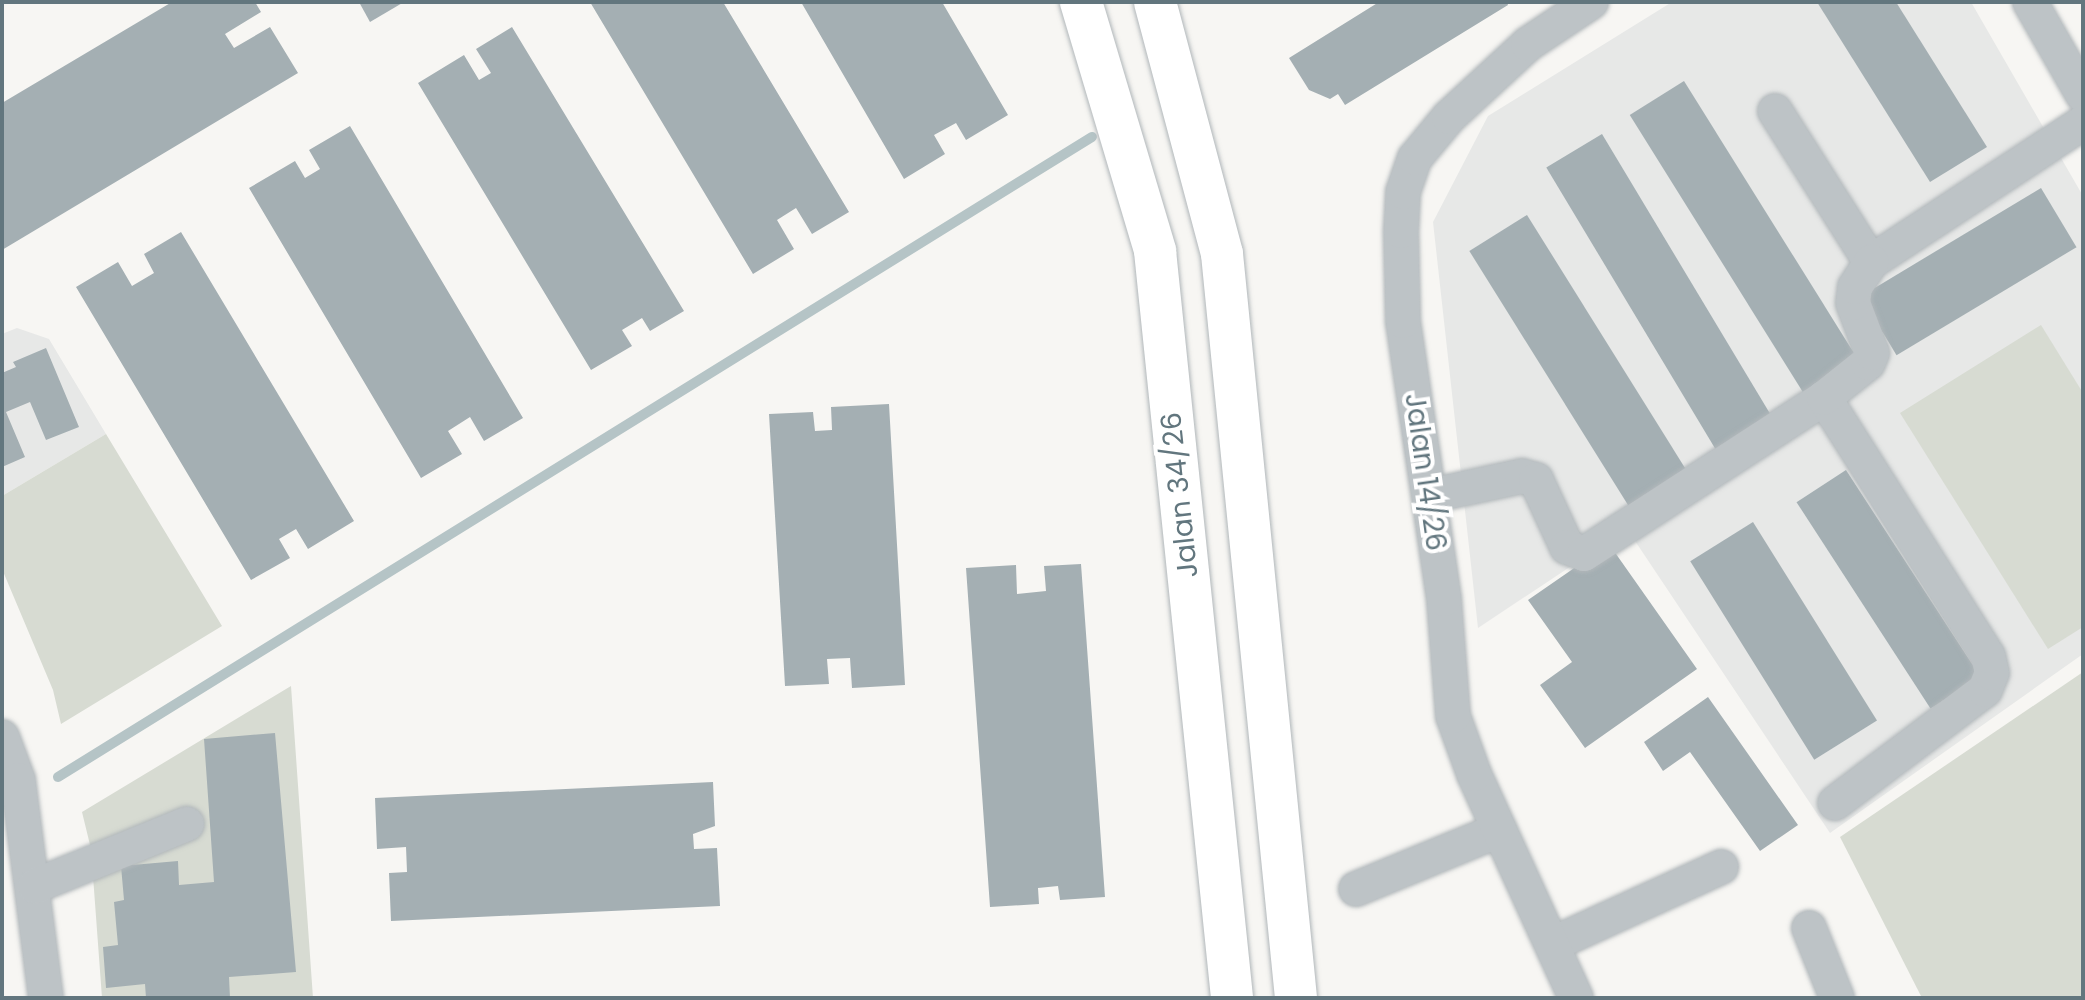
<!DOCTYPE html>
<style>
body{margin:0}
#map{position:relative;width:2085px;height:1000px;overflow:hidden;background:#f7f6f3;font-family:Poppins,sans-serif}
div>[style]{position:absolute}
.built>*{inset:0;background:#e7e8e7}
.green>*{inset:0;background:#d7dbd2}
.stream>*{height:10px;margin:-5px;padding:0 5px;transform-origin:5px;border-radius:5px;background:#b5c4c6}
.building>*{inset:0;background:#a4afb3;transform-origin:0 0}
.roads{filter:drop-shadow(0 0 2px #b1b7ba) drop-shadow(0 0 2px #b1b7ba)}
.minor>*{height:34px;margin:-17px;padding:0 17px;transform-origin:17px;border-radius:17px;background:#bdc3c6}
.major>*{height:42px;margin:-21px;padding:0 21px;transform-origin:21px;border-radius:21px;background:#fff}
span{translate:-50% -50%;white-space:nowrap;text-align:center;line-height:1.15;-webkit-text-stroke:8px #fff;paint-order:stroke}
.street-label{font-size:28px;color:#62767e}
.frame{position:absolute;inset:0;border:4px solid #62767e;pointer-events:none}
</style>
<div id="map">
<div class="built">
<div style="clip-path:polygon(1672px 2px,1971px 2px,2083px 196px,2083px 654px,1830px 833px,1627px 529px,1478px 628px,1433px 222px,1488px 116px)"></div>
<div style="clip-path:polygon(17px 328px,49px 339px,106px 434px,2px 496px,2px 334px)"></div>
</div>
<div class="green">
<div style="clip-path:polygon(2041px 325px,2083px 393px,2083px 627px,2048px 649px,1900px 413px)"></div>
<div style="clip-path:polygon(106px 434px,222px 626px,61px 724px,53px 690px,2px 569px,2px 496px)"></div>
<div style="clip-path:polygon(2083px 672px,2083px 998px,1922px 998px,1840px 837px)"></div>
<div style="clip-path:polygon(291px 686px,313px 998px,102px 998px,91px 849px,82px 812px)"></div>
</div>
<div class="stream">
<div style="left:58px;top:777px;width:1216px;rotate:-31.76deg"></div>
</div>
<div class="building">
<div style="clip-path:polygon(172px 2px,255px 2px,261px 12px,225px 34px,234px 48px,270px 27px,298px 73px,2px 250px,2px 103px)"></div>
<div style="clip-path:polygon(359px 2px,404px 2px,370px 22px)"></div>
<div style="clip-path:polygon(590px 2px,723px 2px,849px 212px,812px 234px,796px 208px,777px 220px,794px 249px,753px 274px)"></div>
<div style="clip-path:polygon(801px 2px,942px 2px,1008px 115px,966px 140px,956px 123px,934px 135px,945px 154px,904px 179px)"></div>
<div style="clip-path:polygon(1379px 2px,1507px 2px,1508px 5px,1345px 105px,1338px 94px,1330px 99px,1309px 90px,1289px 58px)"></div>
<div style="clip-path:polygon(1817px 2px,1896px 2px,1987px 147px,1930px 182px)"></div>
<div style="clip-path:polygon(512px 27px,684px 311px,650px 331px,642px 318px,622px 330px,632px 346px,591px 370px,418px 83px,464px 55px,479px 80px,491px 73px,476px 49px)"></div>
<div style="left:1684px;top:81px;width:329px;height:64px;rotate:58deg"></div>
<div style="clip-path:polygon(350px 126px,523px 418px,484px 441px,470px 417px,448px 431px,462px 454px,421px 478px,249px 188px,295px 161px,305px 178px,320px 169px,309px 150px)"></div>
<div style="left:1602px;top:134px;width:331px;height:65px;rotate:59deg"></div>
<div style="left:2041px;top:188px;width:69px;height:210px;rotate:59deg"></div>
<div style="left:1527px;top:215px;width:300px;height:68px;rotate:58deg"></div>
<div style="clip-path:polygon(181px 232px,354px 521px,308px 549px,296px 529px,279px 539px,290px 558px,251px 580px,76px 287px,118px 262px,132px 286px,154px 273px,144px 254px)"></div>
<div style="clip-path:polygon(46px 348px,79px 427px,46px 440px,30px 402px,6px 412px,25px 457px,2px 467px,2px 373px,16px 367px,13px 362px)"></div>
<div style="clip-path:polygon(889px 404px,905px 685px,852px 688px,850px 658px,827px 659px,829px 684px,785px 686px,769px 414px,813px 412px,815px 431px,832px 430px,831px 407px)"></div>
<div style="left:1846px;top:470px;width:246px;height:59px;rotate:57deg"></div>
<div style="left:1753px;top:522px;width:234px;height:74px;rotate:58deg"></div>
<div style="clip-path:polygon(1609px 544px,1697px 669px,1585px 748px,1540px 685px,1572px 662px,1528px 600px)"></div>
<div style="clip-path:polygon(1081px 564px,1105px 897px,1060px 900px,1058px 886px,1038px 888px,1039px 904px,990px 907px,966px 568px,1016px 565px,1017px 594px,1046px 591px,1044px 566px)"></div>
<div style="clip-path:polygon(1708px 697px,1798px 825px,1760px 851px,1690px 752px,1663px 771px,1644px 742px)"></div>
<div style="clip-path:polygon(275px 733px,296px 972px,229px 977px,230px 998px,146px 998px,145px 984px,106px 988px,103px 947px,118px 945px,114px 902px,124px 900px,121px 866px,178px 861px,179px 885px,214px 882px,204px 739px)"></div>
<div style="clip-path:polygon(713px 782px,715px 826px,693px 834px,694px 849px,717px 848px,720px 906px,391px 921px,389px 873px,407px 872px,406px 847px,377px 849px,375px 798px)"></div>
</div>
<div class="roads">
<div class="minor">
<div style="left:2030px;top:2px;width:107px;rotate:60.3deg"></div>
<div style="left:1775px;top:111px;width:179px;rotate:57.6deg"></div>
<div style="left:1871px;top:262px;width:254px;rotate:-33.3deg"></div>
<div style="left:1429px;top:496px;width:95px;rotate:-12.1deg"></div>
<div style="left:1522px;top:476px;width:15px;rotate:16deg"></div>
<div style="left:1536px;top:480px;width:74px;rotate:65.2deg"></div>
<div style="left:1567px;top:547px;width:18px;rotate:22deg"></div>
<div style="left:1584px;top:554px;width:286px;rotate:-33deg"></div>
<div style="left:2px;top:737px;width:46px;rotate:69.6deg"></div>
<div style="left:18px;top:780px;width:220px;rotate:82.7deg"></div>
<div style="left:1835px;top:803px;width:188px;rotate:-37deg"></div>
<div style="left:1985px;top:690px;width:18px;rotate:-68deg"></div>
<div style="left:1992px;top:673px;width:17px;rotate:-103deg"></div>
<div style="left:1988px;top:656px;width:306px;rotate:-122.4deg"></div>
<div style="left:1824px;top:398px;width:56px;rotate:-38.5deg"></div>
<div style="left:1868px;top:363px;width:11px;rotate:-68deg"></div>
<div style="left:1872px;top:353px;width:53px;rotate:-110.8deg"></div>
<div style="left:1853px;top:303px;width:16px;rotate:-83deg"></div>
<div style="left:1855px;top:287px;width:30px;rotate:-57deg"></div>
<div style="left:35px;top:886px;width:164px;rotate:-22.2deg"></div>
<div style="left:1356px;top:889px;width:155px;rotate:-22.4deg"></div>
<div style="left:1809px;top:928px;width:75px;rotate:68.2deg"></div>
<div style="left:1553px;top:944px;width:185px;rotate:-24.6deg"></div>
<div style="left:1576px;top:998px;width:246px;rotate:-114.5deg"></div>
<div style="left:1474px;top:774px;width:62px;rotate:-109.9deg"></div>
<div style="left:1453px;top:716px;width:117px;rotate:-94.4deg"></div>
<div style="left:1444px;top:599px;width:281px;rotate:-98.4deg"></div>
<div style="left:1403px;top:321px;width:90px;rotate:-91.3deg"></div>
<div style="left:1401px;top:231px;width:39px;rotate:-87deg"></div>
<div style="left:1403px;top:192px;width:36px;rotate:-71deg"></div>
<div style="left:1415px;top:158px;width:53px;rotate:-50.3deg"></div>
<div style="left:1449px;top:117px;width:108px;rotate:-42.7deg"></div>
<div style="left:1528px;top:44px;width:76px;rotate:-33.7deg"></div>
</div>
<div class="major">
<div style="left:1081px;top:2px;width:260px;rotate:73.4deg"></div>
<div style="left:1155px;top:251px;width:751px;rotate:84.11deg"></div>
<div style="left:1155px;top:2px;width:261px;rotate:75.1deg"></div>
<div style="left:1222px;top:254px;width:748px;rotate:84.32deg"></div>
</div>
</div>
<div class="street-label">
<span style="left:1425px;top:472px;rotate:82deg">Jalan 14/26</span>
<span style="left:1180px;top:495px;rotate:-96deg">Jalan 34/26</span>
</div>
<div class="frame"></div>
</div>
